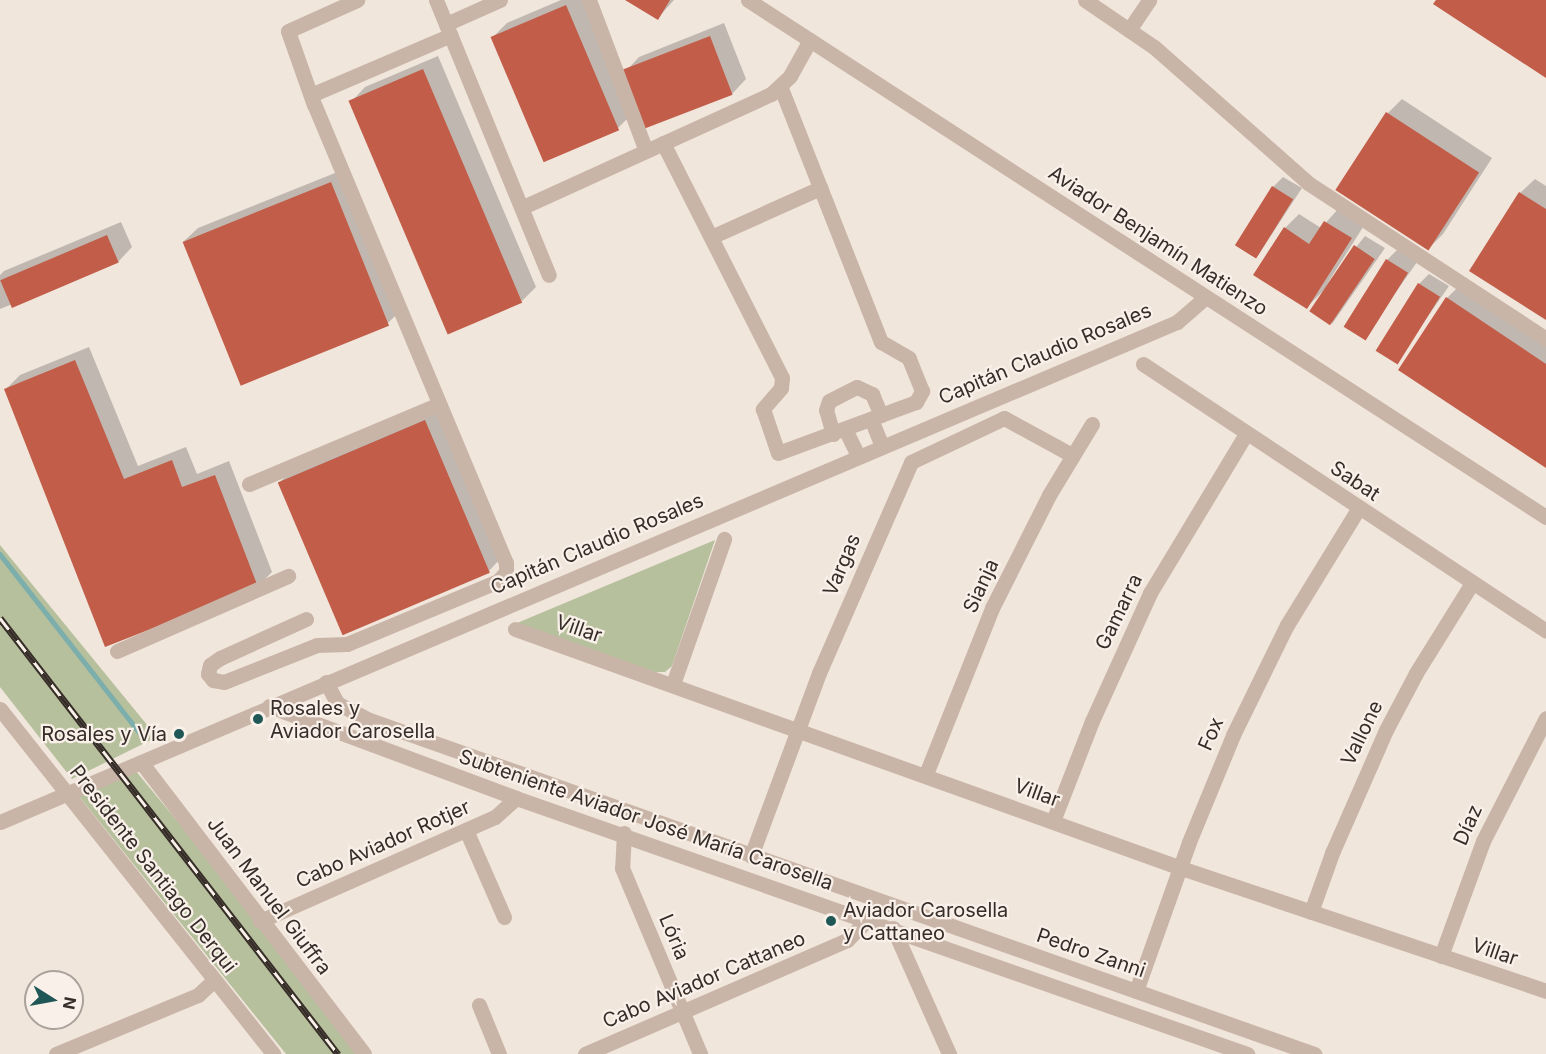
<!DOCTYPE html>
<meta charset="utf-8">
<style>
body{margin:0}
#map{position:relative;width:1546px;height:1054px;overflow:hidden;background:#f1e6dc;font-family:Inter,sans-serif}
div>[style]{position:absolute}
.green>*{inset:0;background:#b7c09d}
.shadow>*{inset:0;background:#0003}
.stream>*{height:4.5px;margin:-2.25px;padding:0 2.25px;transform-origin:2.25px;border-radius:2.25px;background:#7caeac}
.building>*{inset:0;background:#c25d49;transform-origin:0 0}
.minor>*{height:15px;margin:-7.5px;padding:0 7.5px;transform-origin:7.5px;border-radius:7.5px;background:#c9b5a8}
.rail>*{height:7px;margin-top:-3.5px;transform-origin:0;background:repeating-linear-gradient(90deg,#f9f0e9 0 14px,#362c28 0 28px);box-sizing:border-box;border-block:2px solid #362c28}
.dots>*{width:16px;height:16px;translate:-50% -50%;box-sizing:border-box;border:3px solid #f9f0e9;border-radius:50%}
span{translate:-50% -50%;white-space:nowrap;text-align:center;line-height:1.15;-webkit-text-stroke:4.5px #f9f0e9;paint-order:stroke}
.street-label{font-size:20px;color:#362c28}
.poi-label{font-size:20px;color:#362c28}
.left{translate:0 -50%;text-align:left}
.right{translate:-100% -50%;text-align:right}
.north{position:absolute;left:24px;top:970px;width:60px;height:60px;box-sizing:border-box;background:#f9f0e9;border:2px solid #aba29c;border-radius:50%;rotate:101deg;font-size:16px;font-weight:700;line-height:24px;text-align:center;color:#362c28}
.north::after{content:'';display:block;margin:auto;width:21px;height:27px;background:#1f5756;clip-path:polygon(50% 0,100% 100%,50% 72%,0 100%)}
</style>
<div id="map">
<div class="green">
<div style="clip-path:polygon(715px 540px,672px 666px,665px 672px,655px 672px,517px 623px)"></div>
<div style="clip-path:polygon(0 545px,157px 737px,72px 779px,0 687px)"></div>
<div style="clip-path:polygon(135px 770px,260px 921px,364px 1054px,286px 1054px,78px 795px)"></div>
</div>
<div class="shadow">
<div style="clip-path:polygon(561px 0,584px 0,632px 114px,618px 128px,493px 37px,507px 23px)"></div>
<div style="clip-path:polygon(628px 0,674px 0,658px 18px)"></div>
<div style="clip-path:polygon(724px 23px,746px 79px,732px 94px,625px 72px,639px 57px)"></div>
<div style="clip-path:polygon(438px 56px,536px 287px,522px 301px,351px 102px,365px 87px)"></div>
<div style="clip-path:polygon(1402px 99px,1492px 158px,1443px 234px,1429px 248px,1388px 113px)"></div>
<div style="clip-path:polygon(345px 169px,401px 310px,387px 324px,183px 242px,198px 228px)"></div>
<div style="clip-path:polygon(1283px 177px,1302px 188px,1257px 257px,1273px 187px)"></div>
<div style="clip-path:polygon(1535px 179px,1546px 186px,1546px 318px,1471px 271px,1520px 193px)"></div>
<div style="clip-path:polygon(1339px 208px,1365px 224px,1327px 284px,1365px 236px,1385px 248px,1332px 324px,1325px 289px,1307px 307px,1285px 228px,1299px 214px,1321px 228px)"></div>
<div style="clip-path:polygon(121px 222px,132px 247px,118px 262px,0 309px,0 275px,4px 271px)"></div>
<div style="clip-path:polygon(1397px 250px,1417px 262px,1364px 338px,1387px 260px)"></div>
<div style="clip-path:polygon(1429px 274px,1449px 286px,1396px 362px,1419px 284px)"></div>
<div style="clip-path:polygon(1461px 284px,1546px 340px,1546px 466px,1447px 298px)"></div>
<div style="clip-path:polygon(89px 347px,138px 466px,186px 447px,197px 474px,229px 461px,272px 572px,258px 586px,6px 389px,20px 375px)"></div>
<div style="clip-path:polygon(439px 407px,502px 557px,488px 572px,280px 482px,294px 468px)"></div>
</div>
<div class="stream">
<div style="left:0;top:554px;width:231px;rotate:52deg"></div>
</div>
<div class="building">
<div style="clip-path:polygon(625px 0,670px 0,658px 20px)"></div>
<div style="clip-path:polygon(1436px 0,1546px 0,1546px 78px,1433px 4px)"></div>
<div style="left:566px;top:5px;width:136px;height:82px;rotate:67deg"></div>
<div style="left:710px;top:36px;width:63px;height:94px;rotate:69deg"></div>
<div style="left:423px;top:69px;width:254px;height:81px;rotate:67deg"></div>
<div style="left:1386px;top:112px;width:111px;height:93px;rotate:33deg"></div>
<div style="left:331px;top:182px;width:155px;height:160px;rotate:68deg"></div>
<div style="left:1272px;top:186px;width:25px;height:70px;rotate:32deg"></div>
<div style="clip-path:polygon(1519px 192px,1546px 209px,1546px 320px,1469px 271px)"></div>
<div style="clip-path:polygon(1324px 221px,1352px 238px,1307px 309px,1253px 275px,1284px 227px,1309px 244px)"></div>
<div style="left:107px;top:235px;width:30px;height:116px;rotate:67deg"></div>
<div style="left:1354px;top:245px;width:25px;height:80px;rotate:34deg"></div>
<div style="left:1386px;top:259px;width:26px;height:80px;rotate:32deg"></div>
<div style="left:1418px;top:283px;width:26px;height:80px;rotate:32deg"></div>
<div style="clip-path:polygon(1446px 297px,1546px 364px,1546px 468px,1398px 370px)"></div>
<div style="clip-path:polygon(75px 360px,124px 479px,172px 460px,182px 487px,215px 475px,258px 587px,105px 647px,4px 389px)"></div>
<div style="left:425px;top:420px;width:166px;height:160px;rotate:67deg"></div>
</div>
<div class="minor">
<div style="left:436px;top:0;width:297px;rotate:67.7deg"></div>
<div style="left:589px;top:0;width:161px;rotate:69.3deg"></div>
<div style="left:748px;top:0;width:951px;rotate:32.94deg"></div>
<div style="left:1085px;top:0;width:83px;rotate:34.3deg"></div>
<div style="left:1154px;top:47px;width:205px;rotate:41.4deg"></div>
<div style="left:1308px;top:183px;width:285px;rotate:33.2deg"></div>
<div style="left:446px;top:24px;width:59px;rotate:-24deg"></div>
<div style="left:1129px;top:30px;width:36px;rotate:-56deg"></div>
<div style="left:311px;top:95px;width:152px;rotate:-23.2deg"></div>
<div style="left:663px;top:143px;width:263px;rotate:63.1deg"></div>
<div style="left:782px;top:378px;width:10px;rotate:96deg"></div>
<div style="left:781px;top:388px;width:28px;rotate:131deg"></div>
<div style="left:763px;top:409px;width:46px;rotate:71.2deg"></div>
<div style="left:778px;top:453px;width:147px;rotate:-20.3deg"></div>
<div style="left:916px;top:402px;width:13px;rotate:-61deg"></div>
<div style="left:922px;top:391px;width:35px;rotate:-112deg"></div>
<div style="left:909px;top:358px;width:32px;rotate:-150deg"></div>
<div style="left:881px;top:342px;width:275px;rotate:-111.5deg"></div>
<div style="left:523px;top:207px;width:273px;rotate:-24.5deg"></div>
<div style="left:771px;top:94px;width:26px;rotate:-43deg"></div>
<div style="left:790px;top:76px;width:41px;rotate:-60.9deg"></div>
<div style="left:711px;top:237px;width:120px;rotate:-24.2deg"></div>
<div style="left:1143px;top:364px;width:483px;rotate:33.5deg"></div>
<div style="left:871px;top:419px;width:29px;rotate:68deg"></div>
<div style="left:845px;top:429px;width:30px;rotate:64deg"></div>
<div style="left:833px;top:434px;width:25px;rotate:-106deg"></div>
<div style="left:826px;top:410px;width:9px;rotate:-72deg"></div>
<div style="left:829px;top:401px;width:31px;rotate:-27deg"></div>
<div style="left:857px;top:387px;width:17px;rotate:25deg"></div>
<div style="left:872px;top:394px;width:23px;rotate:67deg"></div>
<div style="left:249px;top:484px;width:206px;rotate:-22.8deg"></div>
<div style="left:306px;top:619px;width:94px;rotate:155.6deg"></div>
<div style="left:220px;top:658px;width:12px;rotate:145deg"></div>
<div style="left:210px;top:665px;width:9px;rotate:103deg"></div>
<div style="left:208px;top:674px;width:8px;rotate:50deg"></div>
<div style="left:213px;top:680px;width:11px;rotate:10deg"></div>
<div style="left:224px;top:682px;width:100px;rotate:-21.7deg"></div>
<div style="left:317px;top:645px;width:30px;rotate:-2deg"></div>
<div style="left:347px;top:644px;width:164px;rotate:-22.6deg"></div>
<div style="left:498px;top:581px;width:12px;rotate:-48deg"></div>
<div style="left:506px;top:572px;width:9px;rotate:-90deg"></div>
<div style="left:506px;top:563px;width:497px;rotate:-112.7deg"></div>
<div style="left:314px;top:105px;width:78px;rotate:-109.4deg"></div>
<div style="left:288px;top:31px;width:76px;rotate:-24.2deg"></div>
<div style="left:515px;top:629px;width:708px;rotate:19.74deg"></div>
<div style="left:1181px;top:868px;width:385px;rotate:18.6deg"></div>
<div style="left:117px;top:651px;width:187px;rotate:-23.7deg"></div>
<div style="left:326px;top:682px;width:24px;rotate:62deg"></div>
<div style="left:337px;top:703px;width:34px;rotate:28deg"></div>
<div style="left:367px;top:719px;width:1005px;rotate:19.48deg"></div>
<div style="left:673px;top:684px;width:154px;rotate:-70.6deg"></div>
<div style="left:269px;top:706px;width:264px;rotate:20.4deg"></div>
<div style="left:516px;top:798px;width:775px;rotate:19.3deg"></div>
<div style="left:0;top:709px;width:440px;rotate:51.6deg"></div>
<div style="left:141px;top:762px;width:367px;rotate:52.6deg"></div>
<div style="left:926px;top:774px;width:179px;rotate:-68.3deg"></div>
<div style="left:992px;top:608px;width:127px;rotate:-63.2deg"></div>
<div style="left:1049px;top:495px;width:83px;rotate:-58.8deg"></div>
<div style="left:1053px;top:821px;width:107px;rotate:-68.7deg"></div>
<div style="left:1092px;top:721px;width:141px;rotate:-65.6deg"></div>
<div style="left:1150px;top:593px;width:186px;rotate:-58.9deg"></div>
<div style="left:0;top:822px;width:1279px;rotate:-23.02deg"></div>
<div style="left:1177px;top:322px;width:38px;rotate:-41deg"></div>
<div style="left:466px;top:830px;width:95px;rotate:66.4deg"></div>
<div style="left:624px;top:833px;width:35px;rotate:93deg"></div>
<div style="left:622px;top:868px;width:202px;rotate:67.2deg"></div>
<div style="left:751px;top:856px;width:195px;rotate:-69.6deg"></div>
<div style="left:819px;top:673px;width:230px;rotate:-66.4deg"></div>
<div style="left:911px;top:462px;width:103px;rotate:-25.3deg"></div>
<div style="left:1004px;top:418px;width:77px;rotate:28.6deg"></div>
<div style="left:1311px;top:912px;width:63px;rotate:-70.4deg"></div>
<div style="left:1332px;top:853px;width:134px;rotate:-66.3deg"></div>
<div style="left:1386px;top:730px;width:64px;rotate:-62.2deg"></div>
<div style="left:1416px;top:673px;width:106px;rotate:-58.1deg"></div>
<div style="left:260px;top:921px;width:257px;rotate:-23.9deg"></div>
<div style="left:495px;top:817px;width:28px;rotate:-42deg"></div>
<div style="left:893px;top:928px;width:138px;rotate:66deg"></div>
<div style="left:1441px;top:956px;width:122px;rotate:-69.9deg"></div>
<div style="left:1483px;top:841px;width:138px;rotate:-62.9deg"></div>
<div style="left:1136px;top:991px;width:158px;rotate:-70.4deg"></div>
<div style="left:1189px;top:842px;width:116px;rotate:-67.6deg"></div>
<div style="left:1233px;top:735px;width:123px;rotate:-63.9deg"></div>
<div style="left:1287px;top:625px;width:136px;rotate:-58.5deg"></div>
<div style="left:479px;top:1005px;width:53px;rotate:67.8deg"></div>
<div style="left:56px;top:1054px;width:154px;rotate:-22.6deg"></div>
<div style="left:198px;top:995px;width:22px;rotate:-43deg"></div>
<div style="left:585px;top:1054px;width:286px;rotate:-23.5deg"></div>
<div style="left:847px;top:940px;width:27px;rotate:-45deg"></div>
</div>
<div class="rail">
<div style="left:0;top:618px;width:552px;rotate:52.22deg"></div>
</div>
<div class="dots">
<div style="left:258px;top:719px;background:#1f5756"></div>
<div style="left:179px;top:734px;background:#1f5756"></div>
<div style="left:831px;top:921px;background:#1f5756"></div>
</div>
<div class="street-label">
<span style="left:1158px;top:241px;rotate:33deg">Aviador Benjamín Matienzo</span>
<span style="left:1045px;top:354px;rotate:-23deg">Capitán Claudio Rosales</span>
<span style="left:1355px;top:481px;rotate:34deg">Sabat</span>
<span style="left:597px;top:544px;rotate:-23deg">Capitán Claudio Rosales</span>
<span style="left:842px;top:565px;rotate:-67deg">Vargas</span>
<span style="left:981px;top:586px;rotate:-65deg">Sianja</span>
<span style="left:1119px;top:612px;rotate:-64deg">Gamarra</span>
<span style="left:579px;top:629px;rotate:19deg">Villar</span>
<span style="left:1362px;top:733px;rotate:-64deg">Vallone</span>
<span style="left:1211px;top:734px;rotate:-66deg">Fox</span>
<span style="left:1037px;top:793px;rotate:20deg">Villar</span>
<span style="left:646px;top:820px;rotate:19deg">Subteniente Aviador José María Carosella</span>
<span style="left:1468px;top:825px;rotate:-66deg">Díaz</span>
<span style="left:383px;top:844px;rotate:-24deg">Cabo Aviador Rotjer</span>
<span style="left:153px;top:869px;rotate:52deg">Presidente Santiago Derqui</span>
<span style="left:269px;top:896px;rotate:53deg">Juan Manuel Giuffra</span>
<span style="left:674px;top:937px;rotate:67deg">Lória</span>
<span style="left:1495px;top:952px;rotate:19deg">Villar</span>
<span style="left:1091px;top:953px;rotate:19deg">Pedro Zanni</span>
<span style="left:704px;top:980px;rotate:-23deg">Cabo Aviador Cattaneo</span>
</div>
<div class="poi-label">
<span class="left" style="left:270px;top:720px">Rosales y<br>Aviador Carosella</span>
<span class="right" style="left:167px;top:734px">Rosales y Vía</span>
<span class="left" style="left:843px;top:922px">Aviador Carosella<br>y Cattaneo</span>
</div>
<div class="north">N</div>
</div>
